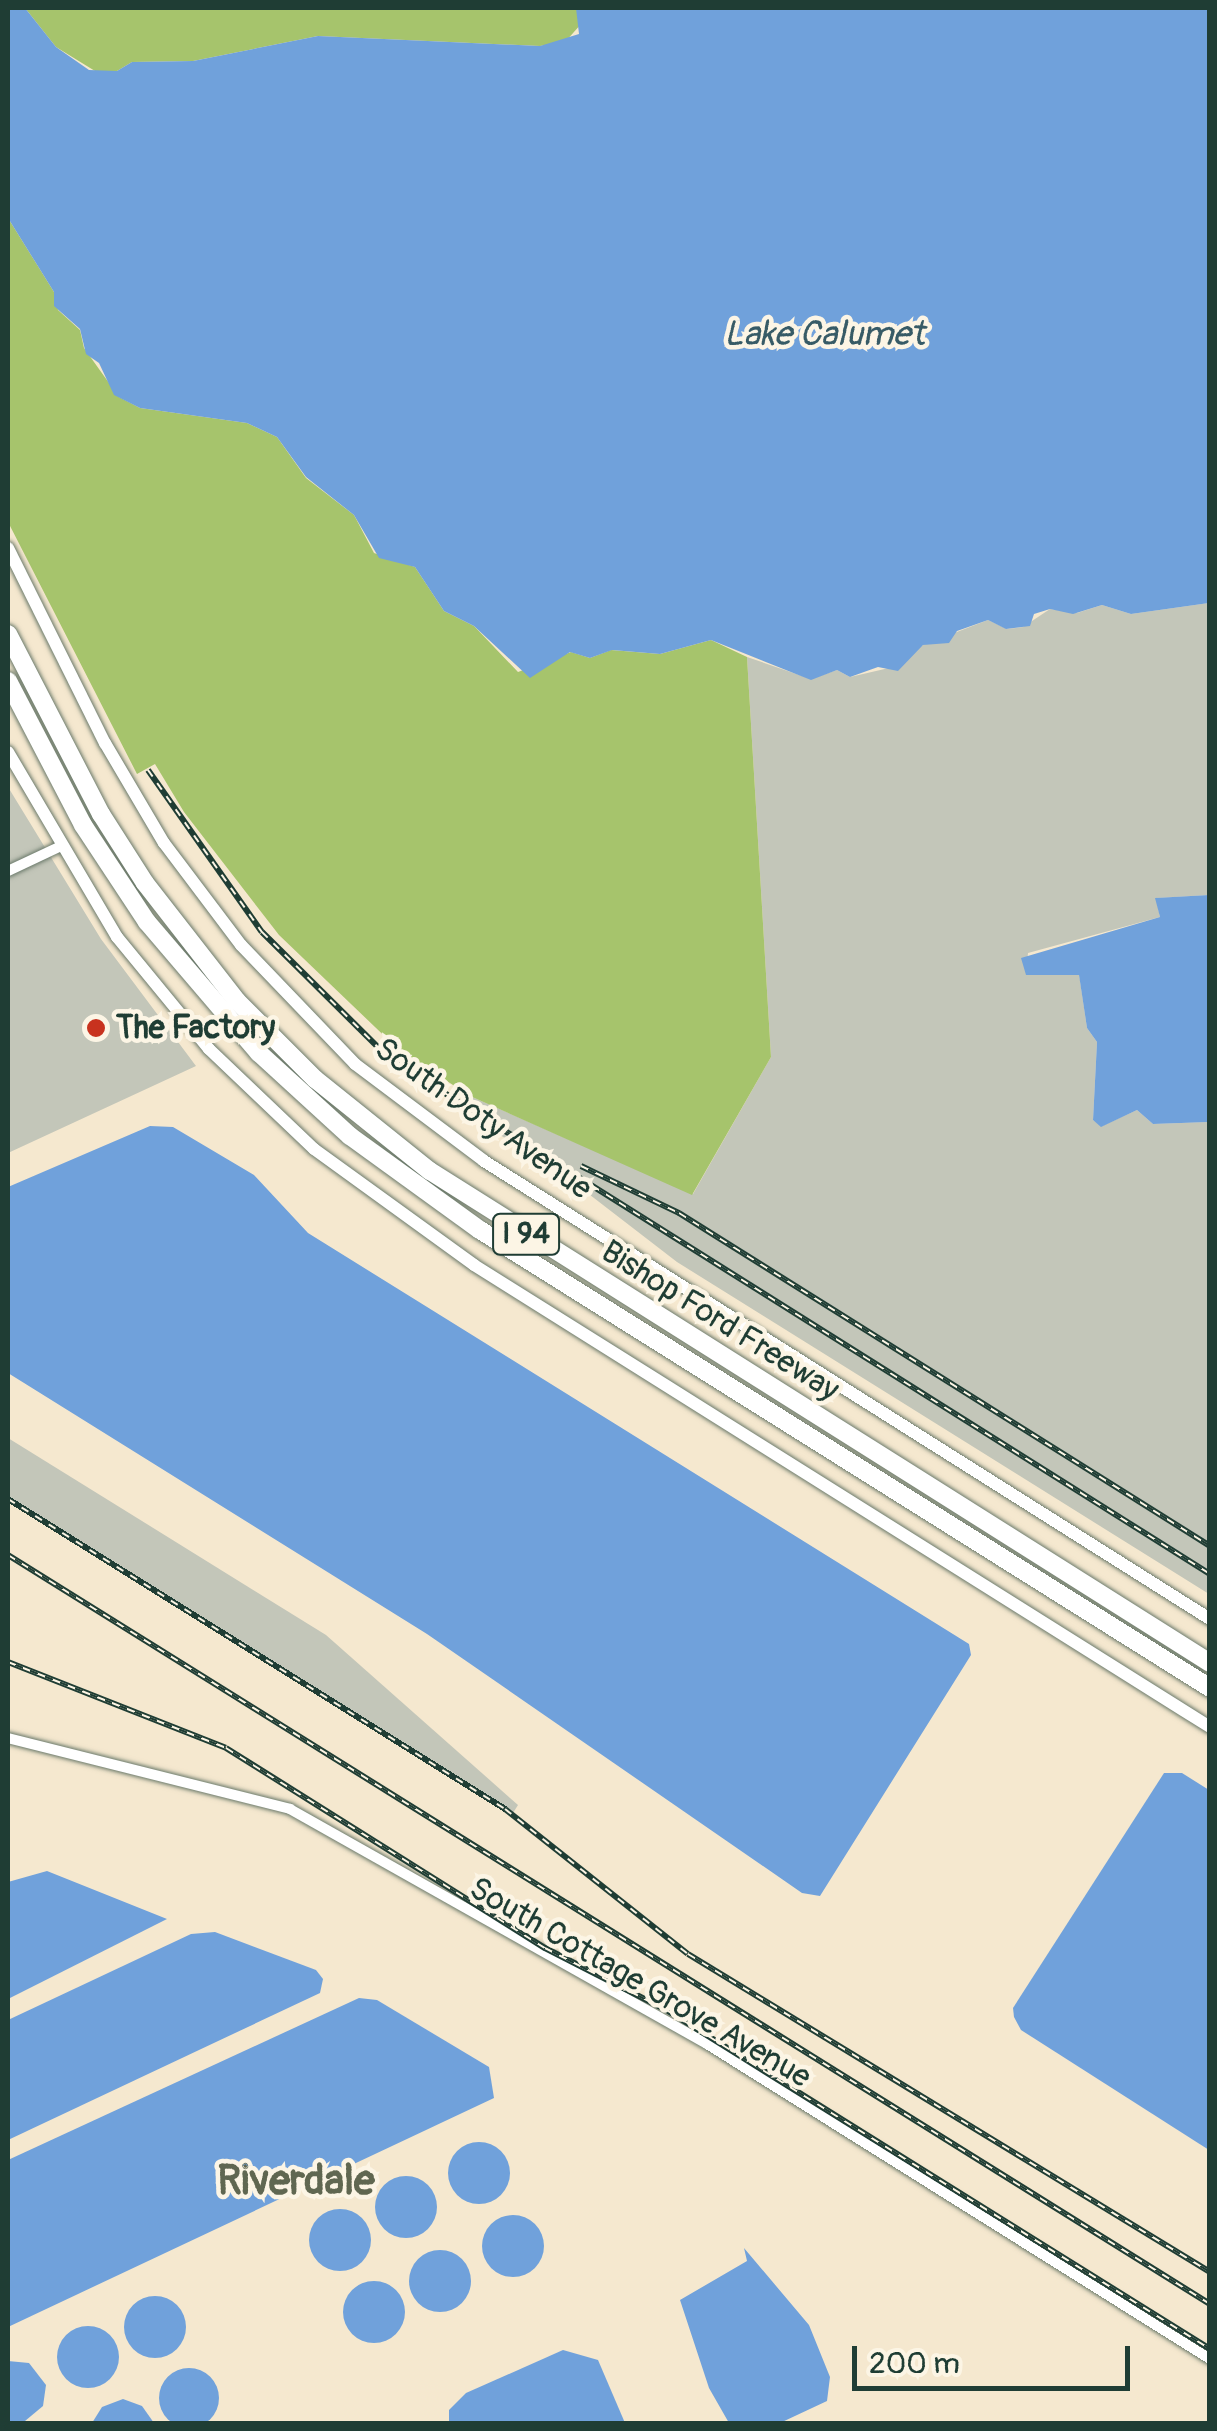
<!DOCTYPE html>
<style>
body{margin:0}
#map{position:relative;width:1217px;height:2431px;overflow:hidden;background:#f5e8cf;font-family:Pangolin,sans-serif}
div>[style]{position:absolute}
.industrial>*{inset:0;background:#c3c6b9}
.green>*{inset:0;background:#a6c46c}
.water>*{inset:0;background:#70a1db}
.round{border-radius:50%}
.roads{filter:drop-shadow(0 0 2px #6a796a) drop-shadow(0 0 2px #6a796a)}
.minor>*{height:10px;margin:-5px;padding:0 5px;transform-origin:5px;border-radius:5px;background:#fff}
.tertiary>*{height:12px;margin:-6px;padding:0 6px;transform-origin:6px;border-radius:6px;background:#fff}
.motorway>*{height:18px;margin:-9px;padding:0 9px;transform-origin:9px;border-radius:9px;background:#fff}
.rail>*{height:6px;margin-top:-3px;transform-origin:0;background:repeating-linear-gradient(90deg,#fcf5e5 0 8px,#1f3d34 0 16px);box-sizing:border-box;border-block:2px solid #1f3d34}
.dots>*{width:28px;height:28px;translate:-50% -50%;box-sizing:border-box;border:5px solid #fcf5e5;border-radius:50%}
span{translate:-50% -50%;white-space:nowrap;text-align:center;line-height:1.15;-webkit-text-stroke:9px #fcf5e5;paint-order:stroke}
.shield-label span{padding:2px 8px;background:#fcf5e5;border:2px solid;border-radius:8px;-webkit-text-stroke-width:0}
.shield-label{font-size:30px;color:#1f3d34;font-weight:700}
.poi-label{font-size:32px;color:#1f3d34;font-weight:700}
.left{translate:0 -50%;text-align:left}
.street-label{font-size:32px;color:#1f3d34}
.water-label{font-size:35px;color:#375b66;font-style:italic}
.district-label{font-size:42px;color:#606751;font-weight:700}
.frame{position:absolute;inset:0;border:10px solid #1f3d34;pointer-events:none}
.scale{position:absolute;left:852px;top:2346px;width:278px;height:45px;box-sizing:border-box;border:5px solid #1f3d34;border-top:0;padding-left:12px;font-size:30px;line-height:35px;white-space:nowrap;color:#1f3d34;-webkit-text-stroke:8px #fcf5e5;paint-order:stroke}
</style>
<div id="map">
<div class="industrial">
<div style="clip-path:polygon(1209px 603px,1209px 895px,1156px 898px,1160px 917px,1028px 953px,1026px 975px,1079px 974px,1087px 1028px,1097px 1042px,1093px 1120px,1102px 1126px,1137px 1110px,1153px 1124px,1209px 1122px,1209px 1594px,677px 1262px,568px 1178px,461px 1110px,470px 1096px,693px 1194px,771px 1057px,747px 657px,811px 679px,837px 670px,850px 677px,889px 668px,923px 645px,988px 620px,1007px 629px,1023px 627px,1050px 609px,1077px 613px,1102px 605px,1131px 614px)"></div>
<div style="clip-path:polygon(8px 787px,101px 939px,196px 1066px,8px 1153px)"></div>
<div style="clip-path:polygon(8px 1438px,326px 1635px,518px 1805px,513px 1813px,8px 1496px)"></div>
</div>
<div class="green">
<div style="clip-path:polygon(25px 8px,576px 8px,582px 23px,565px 42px,540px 46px,318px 36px,193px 61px,132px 62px,117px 71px,95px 71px,56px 47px)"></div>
<div style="clip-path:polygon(8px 218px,54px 292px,58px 310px,80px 330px,84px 348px,119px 397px,140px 408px,247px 423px,277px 437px,306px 478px,354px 515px,374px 553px,415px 567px,444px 611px,474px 626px,518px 672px,571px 652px,590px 658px,611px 650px,660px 654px,711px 640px,747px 657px,771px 1057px,692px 1195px,470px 1096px,399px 1050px,279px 935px,184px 812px,155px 764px,137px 774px,8px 522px)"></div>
</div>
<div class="water">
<div style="clip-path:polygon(8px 8px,25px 8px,56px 47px,89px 70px,117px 71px,132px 62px,193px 61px,318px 36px,540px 46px,579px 34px,576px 8px,1209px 8px,1209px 603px,1131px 614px,1102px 605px,1073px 614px,1050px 609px,1034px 614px,1030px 626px,1006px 629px,988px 620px,957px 631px,949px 643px,923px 645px,898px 671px,878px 667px,850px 677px,837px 670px,811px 680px,711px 640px,660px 654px,612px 650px,590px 658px,570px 652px,530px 678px,474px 626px,444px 611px,415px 567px,379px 558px,354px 515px,306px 477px,277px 437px,247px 423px,140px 408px,114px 395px,99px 363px,86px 354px,80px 329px,54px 306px,54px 292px,8px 218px)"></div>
<div style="clip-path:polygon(1209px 895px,1209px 1122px,1153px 1124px,1137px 1110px,1101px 1127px,1093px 1120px,1097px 1042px,1087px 1028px,1079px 975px,1026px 975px,1021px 958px,1160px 917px,1155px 898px)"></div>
<div style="clip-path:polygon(150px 1126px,173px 1127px,254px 1175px,308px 1233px,969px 1644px,971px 1655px,820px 1896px,802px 1893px,427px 1634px,8px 1373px,8px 1187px)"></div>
<div style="clip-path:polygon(1164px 1773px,1182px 1773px,1209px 1790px,1209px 2150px,1021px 2030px,1014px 2017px,1013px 2008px)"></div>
<div style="clip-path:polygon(47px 1871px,167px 1919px,8px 1999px,8px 1882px)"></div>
<div style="clip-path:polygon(215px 1932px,316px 1970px,323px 1979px,320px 1993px,8px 2140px,8px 2020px,191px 1934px)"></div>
<div style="clip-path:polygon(359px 1998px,377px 2000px,489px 2067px,494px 2098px,8px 2327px,8px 2160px)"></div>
<div class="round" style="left:448px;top:2142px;width:62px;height:62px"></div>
<div class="round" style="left:375px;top:2176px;width:62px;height:62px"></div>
<div class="round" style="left:309px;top:2209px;width:62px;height:62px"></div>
<div class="round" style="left:482px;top:2215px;width:62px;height:62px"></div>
<div style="clip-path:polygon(744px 2248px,809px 2325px,830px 2377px,827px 2401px,780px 2423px,729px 2423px,709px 2388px,680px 2300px,747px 2261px)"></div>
<div class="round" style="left:409px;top:2250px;width:62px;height:62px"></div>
<div class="round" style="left:343px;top:2281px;width:62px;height:62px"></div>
<div class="round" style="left:124px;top:2296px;width:62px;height:62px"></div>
<div class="round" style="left:57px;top:2326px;width:62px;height:62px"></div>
<div style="clip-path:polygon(563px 2350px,598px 2360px,625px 2423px,449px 2423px,449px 2410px,466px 2393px)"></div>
<div style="clip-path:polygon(8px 2361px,29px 2363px,46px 2385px,43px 2406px,25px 2421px,8px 2421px)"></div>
<div class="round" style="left:159px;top:2368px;width:60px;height:60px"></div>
<div style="clip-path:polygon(123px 2399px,142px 2406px,154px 2423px,92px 2423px,102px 2407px)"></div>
</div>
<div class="roads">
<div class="minor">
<div style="left:8px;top:871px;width:56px;rotate:-25.2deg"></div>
<div style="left:8px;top:1738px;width:291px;rotate:14.1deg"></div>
<div style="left:290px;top:1809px;width:479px;rotate:29.4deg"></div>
<div style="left:707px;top:2044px;width:593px;rotate:32.06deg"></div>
</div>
<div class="tertiary">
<div style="left:8px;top:548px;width:218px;rotate:63.6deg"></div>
<div style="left:105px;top:743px;width:116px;rotate:59.5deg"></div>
<div style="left:164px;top:843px;width:128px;rotate:53deg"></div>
<div style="left:241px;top:945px;width:165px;rotate:46.2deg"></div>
<div style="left:355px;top:1064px;width:161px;rotate:36.9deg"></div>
<div style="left:484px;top:1161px;width:858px;rotate:32.25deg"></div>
<div style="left:8px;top:752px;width:215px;rotate:59.5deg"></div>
<div style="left:117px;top:937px;width:145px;rotate:50.6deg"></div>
<div style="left:209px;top:1049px;width:145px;rotate:43.6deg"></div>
<div style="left:314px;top:1149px;width:198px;rotate:35.9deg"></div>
<div style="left:474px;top:1265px;width:869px;rotate:32.12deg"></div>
</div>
<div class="motorway">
<div style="left:8px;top:634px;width:203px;rotate:62.7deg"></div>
<div style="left:101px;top:814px;width:82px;rotate:57.5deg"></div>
<div style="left:145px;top:883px;width:150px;rotate:52.1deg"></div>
<div style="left:237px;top:1001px;width:110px;rotate:45deg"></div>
<div style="left:315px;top:1079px;width:147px;rotate:38.7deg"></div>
<div style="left:430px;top:1171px;width:922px;rotate:32.24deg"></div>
<div style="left:8px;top:681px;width:162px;rotate:62.5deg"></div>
<div style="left:83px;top:825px;width:116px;rotate:56.6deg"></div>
<div style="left:147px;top:922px;width:172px;rotate:49.5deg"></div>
<div style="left:259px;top:1053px;width:123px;rotate:42.4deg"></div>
<div style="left:350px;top:1136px;width:160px;rotate:35.9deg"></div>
<div style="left:480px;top:1230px;width:862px;rotate:32.1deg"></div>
</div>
</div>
<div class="rail">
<div style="left:148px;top:770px;width:198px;rotate:54.9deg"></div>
<div style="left:262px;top:932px;width:179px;rotate:44.8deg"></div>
<div style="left:389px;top:1058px;width:970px;rotate:32.15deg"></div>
<div style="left:581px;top:1166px;width:109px;rotate:25.6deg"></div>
<div style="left:679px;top:1213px;width:627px;rotate:32.09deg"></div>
<div style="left:8px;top:1499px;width:586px;rotate:31.95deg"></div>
<div style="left:505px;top:1809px;width:233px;rotate:38.4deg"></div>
<div style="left:688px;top:1954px;width:611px;rotate:31.35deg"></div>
<div style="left:8px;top:1555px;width:1416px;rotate:31.93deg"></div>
<div style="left:8px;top:1662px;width:234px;rotate:21.5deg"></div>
<div style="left:226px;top:1748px;width:377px;rotate:32.1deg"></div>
<div style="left:545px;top:1948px;width:138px;rotate:27.1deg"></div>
<div style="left:668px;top:2011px;width:639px;rotate:31.95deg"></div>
</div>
<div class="dots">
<div style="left:96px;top:1028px;background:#c8321e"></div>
</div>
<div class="shield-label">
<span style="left:526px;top:1234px">I 94</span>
</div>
<div class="poi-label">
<span class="left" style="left:116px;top:1028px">The Factory</span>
</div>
<div class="street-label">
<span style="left:483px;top:1119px;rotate:35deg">South Doty Avenue</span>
<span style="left:720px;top:1321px;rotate:32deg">Bishop Ford Freeway</span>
<span style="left:640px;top:1983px;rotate:30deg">South Cottage Grove Avenue</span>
</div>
<div class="water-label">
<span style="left:824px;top:334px">Lake Calumet</span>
</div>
<div class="district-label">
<span style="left:296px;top:2181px">Riverdale</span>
</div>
<div class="frame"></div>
<div class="scale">200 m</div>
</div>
